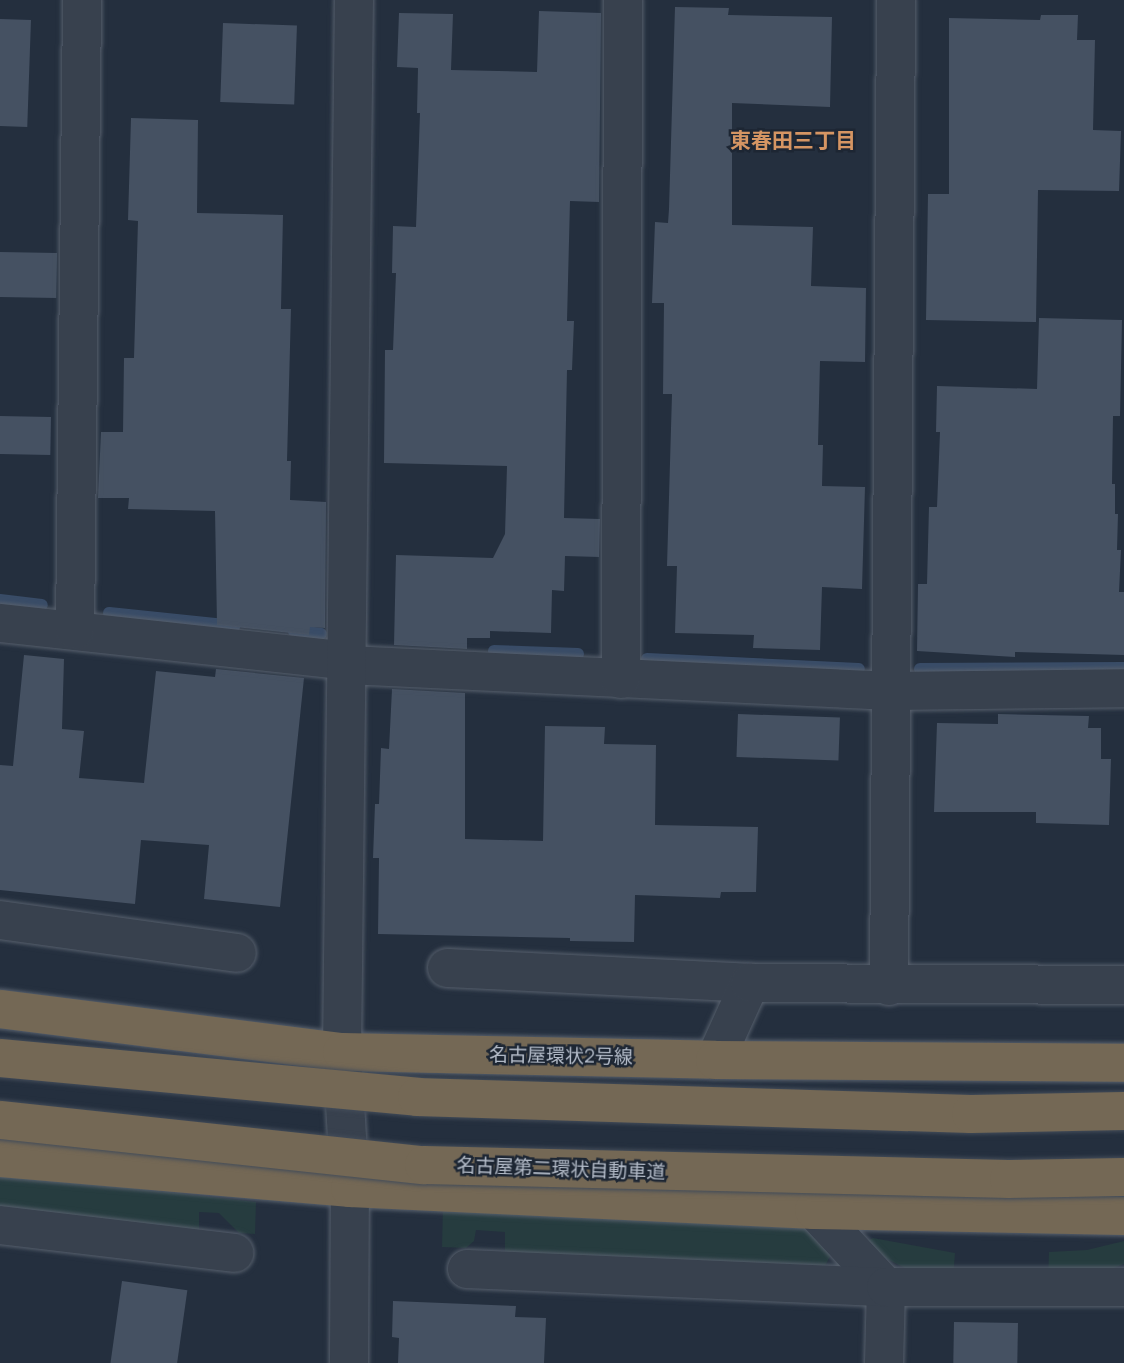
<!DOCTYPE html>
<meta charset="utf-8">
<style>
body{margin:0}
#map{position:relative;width:1124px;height:1363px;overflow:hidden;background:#242f3e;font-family:Manrope,"Noto Sans JP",sans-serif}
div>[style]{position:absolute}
.green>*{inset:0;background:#263c3f}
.stream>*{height:12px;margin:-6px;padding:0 6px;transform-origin:6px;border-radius:6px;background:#394c67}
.building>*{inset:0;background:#455162;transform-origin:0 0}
.roads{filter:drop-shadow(0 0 2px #565f6c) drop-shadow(0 0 2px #565f6c)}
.minor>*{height:38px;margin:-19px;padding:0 19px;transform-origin:19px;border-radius:19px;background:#38414e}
.highway>*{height:38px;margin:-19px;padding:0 19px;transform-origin:19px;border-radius:19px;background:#746855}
.bridges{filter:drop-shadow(0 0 2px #434c59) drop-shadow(0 0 2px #434c59)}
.highway-bridge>*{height:38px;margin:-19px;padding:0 19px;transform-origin:19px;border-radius:19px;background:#746855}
span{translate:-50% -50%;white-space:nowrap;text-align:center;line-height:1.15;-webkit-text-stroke:5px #1d2633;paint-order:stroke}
.street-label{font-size:19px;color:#b4bcc9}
.neighbourhood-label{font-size:21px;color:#d59563;font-weight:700}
</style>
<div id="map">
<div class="green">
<div style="clip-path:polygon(0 1173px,256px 1202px,255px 1234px,239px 1233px,219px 1213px,199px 1212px,199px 1230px,0 1213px)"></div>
<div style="clip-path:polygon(443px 1204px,800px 1221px,833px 1250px,826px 1264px,816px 1270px,505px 1257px,505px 1232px,476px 1230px,474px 1241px,466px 1248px,442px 1247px)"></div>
<div style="clip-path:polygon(873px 1238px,955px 1253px,953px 1279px,907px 1269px,887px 1259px,872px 1249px,869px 1240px)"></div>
<div style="clip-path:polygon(1124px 1241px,1124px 1264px,1098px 1274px,1048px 1279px,1049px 1252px,1087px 1250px)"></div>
</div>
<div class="stream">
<div style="left:0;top:600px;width:42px;rotate:6.8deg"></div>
<div style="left:109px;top:613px;width:126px;rotate:5.9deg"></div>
<div style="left:294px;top:631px;width:27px;rotate:6deg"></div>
<div style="left:494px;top:651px;width:84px;rotate:2deg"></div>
<div style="left:647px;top:659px;width:212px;rotate:2.7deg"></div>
<div style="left:920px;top:669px;width:204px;rotate:-0.3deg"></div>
</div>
<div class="building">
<div style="clip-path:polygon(675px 7px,729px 8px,728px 15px,832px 17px,830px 107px,732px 103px,732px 225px,813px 227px,811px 286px,866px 288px,865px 362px,820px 361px,818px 445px,823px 445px,822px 486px,865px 487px,862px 589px,822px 587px,820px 650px,753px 648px,754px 635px,675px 633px,677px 566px,667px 566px,672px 394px,663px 394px,664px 303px,652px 303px,655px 222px,668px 223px,669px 209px)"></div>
<div style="clip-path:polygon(539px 11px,601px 13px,599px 202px,570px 201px,567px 321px,574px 321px,572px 370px,567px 370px,564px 518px,600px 519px,599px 557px,565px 556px,564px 591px,552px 590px,551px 633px,490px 631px,490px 638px,467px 638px,467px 649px,394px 645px,396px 555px,493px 558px,505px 534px,507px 466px,384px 463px,385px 350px,393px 350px,396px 273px,392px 273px,393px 226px,416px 227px,420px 113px,417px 113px,418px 68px,397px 67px,399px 13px,453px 14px,451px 70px,537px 72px)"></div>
<div style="clip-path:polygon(1041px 15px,1078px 15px,1077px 40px,1095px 40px,1093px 130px,1121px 131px,1119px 191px,1038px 190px,1036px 322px,926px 320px,928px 194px,949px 194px,949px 18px,1040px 20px)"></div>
<div style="left:0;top:19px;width:31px;height:107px;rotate:2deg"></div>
<div style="left:223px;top:23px;width:74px;height:79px;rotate:2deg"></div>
<div style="clip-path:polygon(131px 118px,198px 120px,197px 213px,283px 215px,281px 309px,291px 309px,287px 461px,291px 461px,290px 500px,326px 502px,325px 628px,310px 627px,309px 635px,217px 625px,215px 511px,128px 509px,129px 498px,98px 498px,101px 432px,123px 432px,124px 358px,134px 358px,138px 221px,128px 220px)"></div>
<div style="left:0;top:252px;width:57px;height:45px;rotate:1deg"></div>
<div style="clip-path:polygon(1039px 318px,1122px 320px,1120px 416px,1113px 416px,1112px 484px,1115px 484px,1115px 514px,1118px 514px,1117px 550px,1121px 550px,1119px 592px,1124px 592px,1124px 655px,1015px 652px,1015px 657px,917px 651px,918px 584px,927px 584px,929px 507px,937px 507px,940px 432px,936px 432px,937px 386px,1037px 389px)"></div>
<div style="left:0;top:416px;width:51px;height:38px;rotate:1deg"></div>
<div style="clip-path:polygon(24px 655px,64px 659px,62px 729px,84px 731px,79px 778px,144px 783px,156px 671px,215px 677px,216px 669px,304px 678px,280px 907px,204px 899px,209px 845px,141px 840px,135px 904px,0 890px,0 765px,13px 766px)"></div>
<div style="clip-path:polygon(392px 689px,465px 693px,465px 839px,543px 841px,545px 726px,605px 727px,604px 744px,656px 745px,655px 825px,758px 827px,756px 892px,721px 892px,720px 898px,635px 895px,634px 942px,570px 941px,570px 938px,378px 934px,379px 858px,373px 858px,375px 804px,379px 804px,381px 748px,389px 749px)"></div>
<div style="left:738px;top:714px;width:102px;height:43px;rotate:2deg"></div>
<div style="clip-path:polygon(998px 714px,1089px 716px,1088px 728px,1101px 728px,1101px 759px,1111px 759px,1109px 825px,1036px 823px,1036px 812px,934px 812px,937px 723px,998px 724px)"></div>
<div style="left:122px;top:1281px;width:66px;height:83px;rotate:8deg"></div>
<div style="clip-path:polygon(393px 1301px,516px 1306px,515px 1317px,546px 1318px,544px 1363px,398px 1363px,399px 1338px,392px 1337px)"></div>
<div style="left:954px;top:1322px;width:64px;height:41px;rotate:1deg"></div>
</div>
<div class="roads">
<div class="minor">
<div style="left:0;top:623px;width:350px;rotate:6.2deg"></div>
<div style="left:75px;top:630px;width:630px;rotate:-89.36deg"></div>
<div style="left:348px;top:665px;width:544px;rotate:2.74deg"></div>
<div style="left:891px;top:691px;width:233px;rotate:-0.7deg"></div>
<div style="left:621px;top:679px;width:679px;rotate:-89.83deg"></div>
<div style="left:0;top:920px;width:239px;rotate:7.9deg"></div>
<div style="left:447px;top:968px;width:303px;rotate:2.8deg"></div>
<div style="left:889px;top:986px;width:986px;rotate:-89.59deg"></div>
<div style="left:715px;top:1060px;width:85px;rotate:-65.6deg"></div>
<div style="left:750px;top:983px;width:374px;rotate:0.3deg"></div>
<div style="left:814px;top:1210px;width:105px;rotate:46.9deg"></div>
<div style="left:886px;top:1287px;width:76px;rotate:91.5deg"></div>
<div style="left:0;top:1225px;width:236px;rotate:6.8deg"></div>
<div style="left:467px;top:1269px;width:419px;rotate:2.5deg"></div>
<div style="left:886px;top:1287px;width:238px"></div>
<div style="left:349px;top:1363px;width:175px;rotate:-89.7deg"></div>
<div style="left:350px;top:1188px;width:136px;rotate:-93.4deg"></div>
<div style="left:342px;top:1052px;width:1052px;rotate:-89.35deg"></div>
</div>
<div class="highway">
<div style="left:0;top:1009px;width:345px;rotate:7.2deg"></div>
<div style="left:342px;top:1052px;width:373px;rotate:1.2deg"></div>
<div style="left:715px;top:1060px;width:409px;rotate:0.4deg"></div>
<div style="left:0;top:1158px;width:351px;rotate:4.9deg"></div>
<div style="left:350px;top:1188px;width:465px;rotate:2.7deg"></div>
<div style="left:814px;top:1210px;width:310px;rotate:1.1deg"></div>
</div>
</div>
<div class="bridges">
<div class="highway-bridge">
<div style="left:0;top:1058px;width:419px;rotate:5.3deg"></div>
<div style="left:417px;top:1097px;width:554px;rotate:1.76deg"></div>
<div style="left:971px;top:1114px;width:153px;rotate:-1.1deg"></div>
<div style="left:0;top:1120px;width:426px;rotate:6.1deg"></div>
<div style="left:424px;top:1165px;width:585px;rotate:1.37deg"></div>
<div style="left:1009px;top:1179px;width:115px;rotate:-1deg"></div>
</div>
</div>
<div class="street-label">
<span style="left:561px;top:1056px;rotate:1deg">名古屋環状2号線</span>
<span style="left:561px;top:1169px;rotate:2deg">名古屋第二環状自動車道</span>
</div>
<div class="neighbourhood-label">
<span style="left:793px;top:140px">東春田三丁目</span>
</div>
</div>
